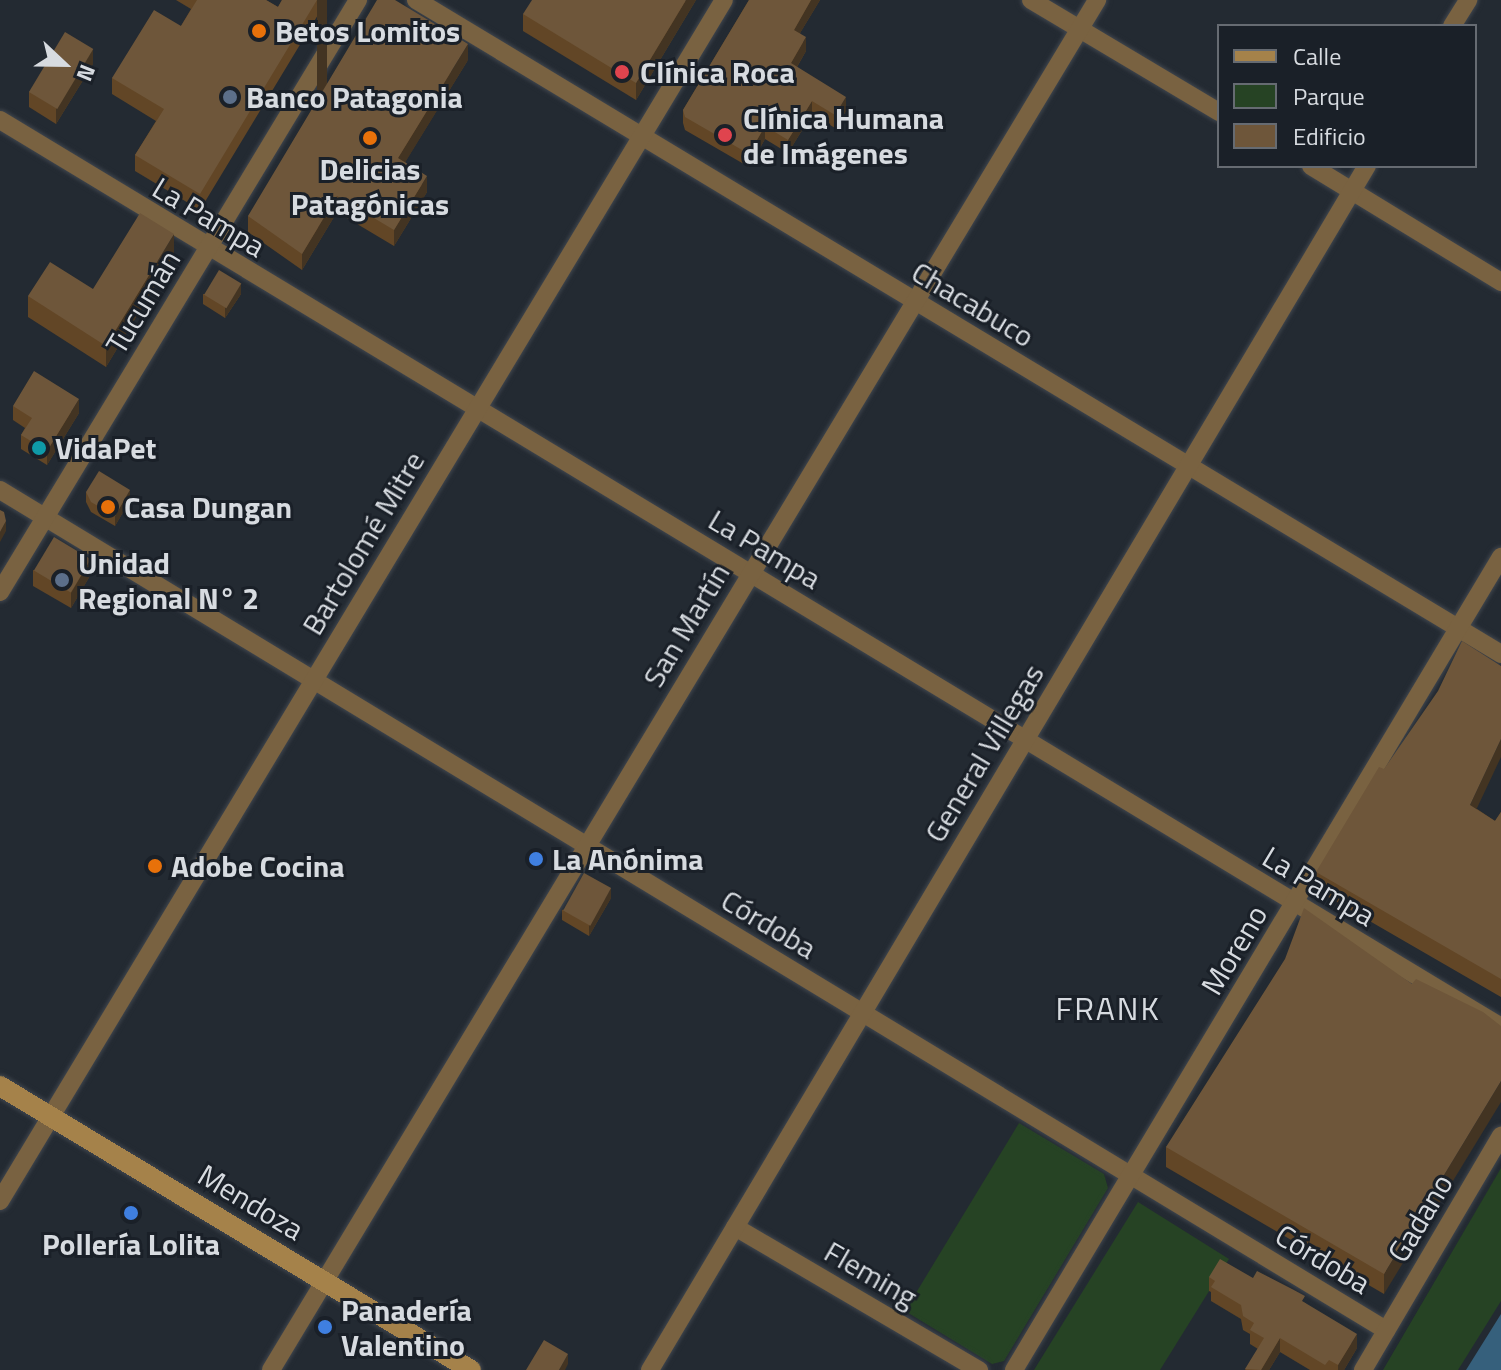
<!DOCTYPE html>
<meta charset="utf-8">
<style>
body{margin:0}
#map{position:relative;width:1501px;height:1370px;overflow:hidden;background:#232a32;font-family:"Titillium Web",sans-serif}
div>[style]{position:absolute}
.green>*{inset:0;background:#264324}
.water>*{inset:0;background:#36607c}
.roads{filter:drop-shadow(0 0 2px #40464e) drop-shadow(0 0 2px #40464e)}
.street>*{height:18px;margin:-9px;padding:0 9px;transform-origin:9px;border-radius:9px;background:#796241}
.secondary>*{height:20px;margin:-10px;padding:0 10px;transform-origin:10px;border-radius:10px;background:#a5824a}
.wall>*{inset:0;background:#624626}
.shaded-wall>*{inset:0;background:#433422;transform-origin:0 0}
.building>*{inset:0;background:#6e563a;transform-origin:0 0}
.dots>*{width:22px;height:22px;translate:-50% -50%;box-sizing:border-box;border:4px solid #1a2028;border-radius:50%}
span{translate:-50% -50%;white-space:nowrap;text-align:center;line-height:1.15;-webkit-text-stroke:6px #1a2028;paint-order:stroke}
.poi-label{font-size:30px;color:#d7dbe0;font-weight:700}
.left{translate:0 -50%;text-align:left}
.street-label{font-size:30px;color:#d7dbe0}
.neighbourhood-label{font-size:32px;color:#d7dbe0;letter-spacing:2px}
.legend{position:absolute;left:1217px;top:24px;width:260px;height:144px;box-sizing:border-box;background:#1a2028;border:2px solid #666b72;margin:0;padding:10px 14px;list-style:none;font-size:24px;color:#d7dbe0}
.legend li{display:flex;align-items:center;gap:16px;height:40px}
.legend b{width:40px;border:2px solid #666b72}
.north{position:absolute;left:24px;top:24px;width:80px;height:80px;-webkit-text-stroke:6px #1a2028;paint-order:stroke;rotate:112deg;font-size:22px;font-weight:700;line-height:32px;text-align:center;color:#d7dbe0}
.north::after{content:'';display:block;margin:auto;width:28px;height:36px;background:#d7dbe0;clip-path:polygon(50% 0,100% 100%,50% 72%,0 100%)}
</style>
<div id="map">
<div class="green">
<div style="clip-path:polygon(1019px 1123px,1104px 1174px,1108px 1188px,1004px 1361px,992px 1364px,905px 1311px)"></div>
<div style="clip-path:polygon(1501px 1168px,1501px 1301px,1458px 1370px,1383px 1370px)"></div>
<div style="clip-path:polygon(1138px 1202px,1229px 1259px,1160px 1370px,1034px 1370px)"></div>
</div>
<div class="water">
<div style="clip-path:polygon(1501px 1314px,1501px 1370px,1466px 1370px)"></div>
</div>
<div class="roads">
<div class="street">
<div style="left:416px;top:0;width:1267px;rotate:31.08deg"></div>
<div style="left:1031px;top:0;width:219px;rotate:30.8deg"></div>
<div style="left:1452px;top:26px;width:31px;rotate:-58deg"></div>
<div style="left:0;top:120px;width:1754px;rotate:31.14deg"></div>
<div style="left:1311px;top:166px;width:223px;rotate:31.4deg"></div>
<div style="left:0;top:490px;width:1621px;rotate:31.22deg"></div>
<div style="left:0;top:592px;width:692px;rotate:-58.84deg"></div>
<div style="left:0;top:1201px;width:1402px;rotate:-58.92deg"></div>
<div style="left:735px;top:1227px;width:283px;rotate:30.4deg"></div>
<div style="left:271px;top:1370px;width:1600px;rotate:-58.91deg"></div>
<div style="left:650px;top:1370px;width:1401px;rotate:-59.23deg"></div>
<div style="left:1014px;top:1370px;width:948px;rotate:-59.08deg"></div>
<div style="left:1363px;top:1370px;width:272px;rotate:-59.5deg"></div>
</div>
<div class="secondary">
<div style="left:0;top:1086px;width:550px;rotate:31.09deg"></div>
</div>
</div>
<div class="wall">
<div style="clip-path:polygon(176px 0,266px 0,278px 7px,282px 0,327px 0,200px 210px,135px 171px,135px 155px,156px 121px,112px 94px,112px 78px,181px 26px,191px 9px)"></div>
<div style="clip-path:polygon(696px 0,636px 100px,523px 31px,523px 14px)"></div>
<div style="clip-path:polygon(749px 0,820px 0,800px 33px,806px 51px,797px 67px,846px 111px,835px 128px,812px 114px,788px 153px,765px 139px,749px 167px,685px 130px,683px 123px,683px 110px)"></div>
<div style="clip-path:polygon(468px 60px,405px 162px,427px 192px,394px 246px,337px 212px,302px 270px,248px 232px,248px 216px)"></div>
<div style="clip-path:polygon(93px 64px,56px 124px,29px 107px,29px 92px)"></div>
<div style="clip-path:polygon(174px 254px,106px 367px,28px 317px,28px 296px,93px 289px)"></div>
<div style="clip-path:polygon(203px 294px,241px 294px,225px 318px,203px 304px)"></div>
<div style="clip-path:polygon(13px 406px,79px 413px,47px 465px,21px 449px,21px 435px,25px 428px,13px 420px)"></div>
<div style="clip-path:polygon(86px 492px,130px 500px,115px 526px,91px 512px,86px 502px)"></div>
<div style="clip-path:polygon(33px 570px,91px 574px,71px 608px,33px 586px)"></div>
<div style="clip-path:polygon(1477px 809px,1495px 821px,1501px 812px,1501px 997px,1316px 890px,1316px 872px)"></div>
<div style="clip-path:polygon(611px 898px,589px 936px,562px 920px,562px 910px)"></div>
<div style="clip-path:polygon(1412px 984px,1384px 1294px,1166px 1167px,1166px 1147px)"></div>
<div style="clip-path:polygon(1209px 1277px,1253px 1278px,1305px 1303px,1357px 1348px,1344px 1370px,1310px 1370px,1280px 1352px,1269px 1370px,1245px 1370px,1258px 1349px,1250px 1344px,1250px 1334px,1243px 1330px,1241px 1319px,1211px 1301px,1211px 1292px,1209px 1291px)"></div>
</div>
<div class="shaded-wall">
<div style="left:317px;top:0;width:10px;height:227px"></div>
<div style="clip-path:polygon(686px 0,696px 0,636px 100px,636px 83px)"></div>
<div style="clip-path:polygon(811px 0,820px 0,794px 43px,794px 30px)"></div>
<div style="clip-path:polygon(806px 37px,806px 51px,791px 77px,791px 63px)"></div>
<div style="clip-path:polygon(468px 44px,468px 60px,398px 174px,398px 158px)"></div>
<div style="clip-path:polygon(93px 49px,93px 64px,56px 124px,56px 109px)"></div>
<div style="clip-path:polygon(846px 97px,846px 111px,835px 128px,835px 115px)"></div>
<div style="clip-path:polygon(812px 101px,812px 114px,788px 153px,788px 140px)"></div>
<div style="clip-path:polygon(765px 126px,765px 139px,749px 167px,749px 154px)"></div>
<div style="clip-path:polygon(427px 176px,427px 192px,394px 246px,394px 230px)"></div>
<div style="clip-path:polygon(337px 196px,337px 212px,302px 270px,302px 254px)"></div>
<div style="clip-path:polygon(174px 234px,174px 254px,106px 367px,106px 346px)"></div>
<div style="clip-path:polygon(241px 283px,241px 294px,225px 318px,225px 308px)"></div>
<div style="clip-path:polygon(79px 399px,79px 413px,47px 465px,47px 451px)"></div>
<div style="clip-path:polygon(130px 490px,130px 500px,115px 526px,115px 516px)"></div>
<div style="clip-path:polygon(6px 521px,6px 531px,0 542px,0 532px)"></div>
<div style="clip-path:polygon(91px 559px,91px 574px,71px 608px,71px 593px)"></div>
<div style="clip-path:polygon(1501px 739px,1501px 757px,1470px 823px,1470px 805px)"></div>
<div style="clip-path:polygon(611px 888px,611px 898px,589px 936px,589px 926px)"></div>
<div style="clip-path:polygon(1501px 1081px,1501px 1102px,1384px 1294px,1384px 1274px)"></div>
<div style="clip-path:polygon(1357px 1334px,1357px 1348px,1344px 1370px,1338px 1370px,1338px 1365px)"></div>
<div style="clip-path:polygon(1280px 1338px,1280px 1352px,1269px 1370px,1261px 1370px)"></div>
<div style="clip-path:polygon(568px 1354px,568px 1364px,565px 1370px,559px 1370px)"></div>
</div>
<div class="building">
<div style="clip-path:polygon(197px 0,266px 0,278px 7px,282px 0,317px 0,200px 194px,135px 155px,164px 109px,112px 78px,154px 10px,181px 26px)"></div>
<div style="clip-path:polygon(377px 0,395px 0,468px 44px,398px 158px,427px 176px,394px 230px,337px 196px,302px 254px,248px 216px)"></div>
<div style="clip-path:polygon(532px 0,686px 0,636px 83px,523px 14px)"></div>
<div style="clip-path:polygon(749px 0,811px 0,794px 30px,806px 37px,791px 63px,846px 97px,835px 115px,812px 101px,788px 140px,765px 126px,749px 154px,685px 117px,683px 110px)"></div>
<div style="left:65px;top:32px;width:33px;height:70px;rotate:31deg"></div>
<div style="clip-path:polygon(140px 213px,174px 234px,106px 346px,28px 296px,50px 262px,93px 289px)"></div>
<div style="left:219px;top:270px;width:26px;height:29px;rotate:31deg"></div>
<div style="clip-path:polygon(34px 371px,79px 399px,47px 451px,21px 435px,32px 418px,13px 406px)"></div>
<div style="clip-path:polygon(99px 471px,130px 490px,115px 516px,91px 502px,86px 492px)"></div>
<div style="clip-path:polygon(0 510px,4px 512px,6px 521px,0 532px)"></div>
<div style="left:54px;top:537px;width:43px;height:39px;rotate:31deg"></div>
<div style="clip-path:polygon(1462px 641px,1501px 666px,1501px 739px,1470px 805px,1495px 821px,1501px 812px,1501px 979px,1316px 872px,1379px 767px,1384px 769px,1438px 691px)"></div>
<div style="left:584px;top:873px;width:31px;height:43px;rotate:29deg"></div>
<div style="clip-path:polygon(1304px 908px,1412px 984px,1416px 979px,1483px 1012px,1501px 1026px,1501px 1081px,1384px 1274px,1166px 1147px,1285px 959px)"></div>
<div style="clip-path:polygon(1220px 1259px,1253px 1278px,1257px 1271px,1292px 1289px,1305px 1296px,1302px 1301px,1357px 1334px,1338px 1365px,1329px 1360px,1325px 1365px,1280px 1338px,1261px 1370px,1245px 1369px,1264px 1338px,1250px 1330px,1254px 1323px,1243px 1316px,1241px 1305px,1211px 1287px,1215px 1281px,1209px 1277px)"></div>
<div style="clip-path:polygon(544px 1340px,568px 1354px,559px 1370px,526px 1370px)"></div>
</div>
<div class="dots">
<div style="left:259px;top:31px;background:#e8710a"></div>
<div style="left:622px;top:72px;background:#e0444e"></div>
<div style="left:230px;top:97px;background:#5c6f8a"></div>
<div style="left:725px;top:135px;background:#e0444e"></div>
<div style="left:370px;top:138px;background:#e8710a"></div>
<div style="left:39px;top:448px;background:#0f9aa8"></div>
<div style="left:108px;top:507px;background:#e8710a"></div>
<div style="left:62px;top:580px;background:#5c6f8a"></div>
<div style="left:536px;top:859px;background:#3f7fe0"></div>
<div style="left:155px;top:866px;background:#e8710a"></div>
<div style="left:131px;top:1213px;background:#3f7fe0"></div>
<div style="left:325px;top:1327px;background:#3f7fe0"></div>
</div>
<div class="poi-label">
<span class="left" style="left:275px;top:31px">Betos Lomitos</span>
<span class="left" style="left:640px;top:72px">Clínica Roca</span>
<span class="left" style="left:246px;top:97px">Banco Patagonia</span>
<span class="left" style="left:743px;top:135px">Clínica Humana<br>de Imágenes</span>
<span style="left:370px;top:186px">Delicias<br>Patagónicas</span>
<span class="left" style="left:55px;top:448px">VidaPet</span>
<span class="left" style="left:124px;top:507px">Casa Dungan</span>
<span class="left" style="left:78px;top:580px">Unidad<br>Regional N° 2</span>
<span class="left" style="left:552px;top:859px">La Anónima</span>
<span class="left" style="left:171px;top:866px">Adobe Cocina</span>
<span style="left:131px;top:1244px">Pollería Lolita</span>
<span class="left" style="left:341px;top:1327px">Panadería<br>Valentino</span>
</div>
<div class="street-label">
<span style="left:209px;top:217px;rotate:31deg">La Pampa</span>
<span style="left:143px;top:302px;rotate:-59deg">Tucumán</span>
<span style="left:973px;top:304px;rotate:31deg">Chacabuco</span>
<span style="left:363px;top:543px;rotate:-59deg">Bartolomé Mitre</span>
<span style="left:765px;top:549px;rotate:31deg">La Pampa</span>
<span style="left:686px;top:625px;rotate:-59deg">San Martín</span>
<span style="left:984px;top:753px;rotate:-59deg">General Villegas</span>
<span style="left:1319px;top:886px;rotate:31deg">La Pampa</span>
<span style="left:769px;top:924px;rotate:31deg">Córdoba</span>
<span style="left:1234px;top:950px;rotate:-59deg">Moreno</span>
<span style="left:251px;top:1202px;rotate:31deg">Mendoza</span>
<span style="left:1420px;top:1218px;rotate:-59deg">Gadano</span>
<span style="left:1323px;top:1259px;rotate:31deg">Córdoba</span>
<span style="left:871px;top:1274px;rotate:30deg">Fleming</span>
</div>
<div class="neighbourhood-label">
<span style="left:1108px;top:1008px">FRANK</span>
</div>
<ul class="legend">
<li><b style="height:10px;background:#a5824a"></b>Calle</li>
<li><b style="height:22px;background:#264324"></b>Parque</li>
<li><b style="height:22px;background:#6e563a"></b>Edificio</li>
</ul>
<div class="north">N</div>
</div>
